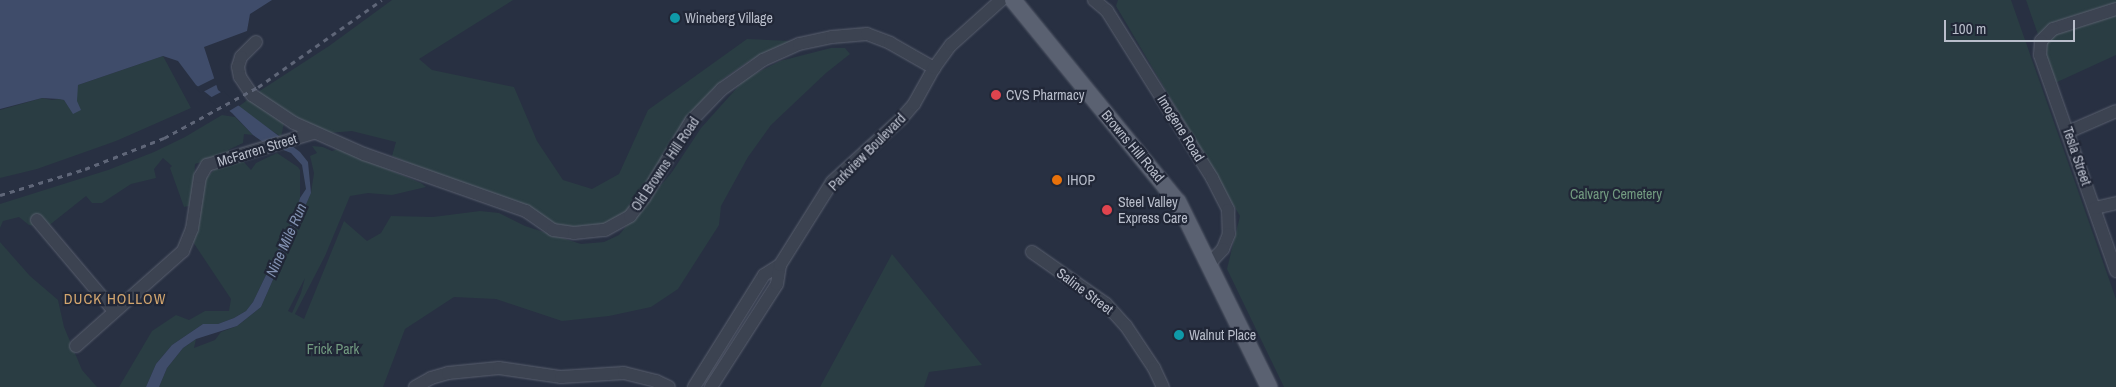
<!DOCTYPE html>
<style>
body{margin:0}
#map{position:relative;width:2116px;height:387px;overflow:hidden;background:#283042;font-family:"Archivo Narrow",sans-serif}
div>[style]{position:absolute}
.green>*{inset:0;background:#2a3d43}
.water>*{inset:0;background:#3f4c6a}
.pier>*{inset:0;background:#283042}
.roads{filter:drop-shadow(0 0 1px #5a606f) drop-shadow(0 0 1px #5a606f)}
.minor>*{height:12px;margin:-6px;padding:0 6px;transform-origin:6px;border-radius:6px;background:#3c4351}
.major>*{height:16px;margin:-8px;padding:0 8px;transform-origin:8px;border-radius:8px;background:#5a6171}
.rail>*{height:2.5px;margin-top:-1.25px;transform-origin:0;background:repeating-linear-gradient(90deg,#5f6678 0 5px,transparent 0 10px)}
.dots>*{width:14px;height:14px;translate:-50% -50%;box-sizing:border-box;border:2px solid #212737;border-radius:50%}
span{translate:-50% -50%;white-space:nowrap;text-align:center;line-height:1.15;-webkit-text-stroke:4.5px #212737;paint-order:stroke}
.poi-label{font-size:14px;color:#b9becb}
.left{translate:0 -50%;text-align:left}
.street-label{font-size:14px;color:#b9becb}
.park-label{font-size:14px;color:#729b80}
.water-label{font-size:15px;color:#8291b1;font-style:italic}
.neighbourhood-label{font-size:15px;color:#d2a56e;letter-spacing:1px}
.scale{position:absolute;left:1944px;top:20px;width:131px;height:22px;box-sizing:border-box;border:2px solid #b9becb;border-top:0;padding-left:6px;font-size:15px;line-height:18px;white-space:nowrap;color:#b9becb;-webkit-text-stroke:4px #212737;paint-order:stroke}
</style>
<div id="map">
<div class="green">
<div style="clip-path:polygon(392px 0,513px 0,419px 59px,432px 70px,514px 87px,537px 141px,563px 180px,592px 189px,619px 174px,648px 110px,747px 39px,791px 41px,749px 61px,723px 79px,699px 104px,645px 188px,625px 214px,600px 226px,571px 228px,556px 224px,392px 156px,396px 142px,352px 131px,329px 133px,274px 106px,255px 94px,329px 46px)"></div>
<div style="clip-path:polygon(1118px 0,2011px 0,2116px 299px,2116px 387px,1284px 387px,1227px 269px,1240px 216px,1116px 6px)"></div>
<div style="clip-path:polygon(2026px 0,2116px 0,2116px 55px,2055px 83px)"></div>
<div style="clip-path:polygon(evenodd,831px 48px,845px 48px,850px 54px,826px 73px,771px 125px,748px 157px,721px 206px,719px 225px,678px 289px,651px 307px,609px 316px,562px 321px,496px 299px,454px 297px,405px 329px,383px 387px,159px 387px,167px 368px,183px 348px,196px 339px,194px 348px,215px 340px,221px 332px,237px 326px,261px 307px,311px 193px,314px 173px,310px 156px,317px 153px,312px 146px,323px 147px,332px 151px,338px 149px,421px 183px,426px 187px,392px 195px,368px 193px,350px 196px,325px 256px,295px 314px,304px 319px,344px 221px,367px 241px,381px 233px,391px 216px,433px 217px,480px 211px,499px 213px,525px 226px,581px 244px,604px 242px,619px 235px,672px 172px,701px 128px,745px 79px,780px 61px,831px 48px,305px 278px,301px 293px,292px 313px,288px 311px,305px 278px)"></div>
<div style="clip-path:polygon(163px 56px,191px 108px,116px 141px,37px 169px,0 178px,0 110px,42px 98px,52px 100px,59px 99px,64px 100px,73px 113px,78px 85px)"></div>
<div style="clip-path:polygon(250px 98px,284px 123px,281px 137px,238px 107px)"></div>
<div style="clip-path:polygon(222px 115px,235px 117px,253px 135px,244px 134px,243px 143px,228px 150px,231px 153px,195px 164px,193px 199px,189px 206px,184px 207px,170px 168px,172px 166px,163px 158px,154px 169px,156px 178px,131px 184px,102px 203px,92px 203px,86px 196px,47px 227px,29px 225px,19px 217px,3px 221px,0 228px,0 204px,108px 170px,154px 152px,185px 137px)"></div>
<div style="clip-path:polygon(277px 153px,298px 167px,300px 170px,300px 198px,293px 219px,253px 302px,246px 311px,234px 318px,218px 324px,203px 324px,172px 345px,156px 364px,146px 387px,119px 387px,152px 331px,176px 315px,189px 320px,205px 311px,229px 311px,231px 299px,193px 242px,205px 179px,215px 169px,243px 161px,251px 170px,256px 163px)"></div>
<div style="clip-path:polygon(0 242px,30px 276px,58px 300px,64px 327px,82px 370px,97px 387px,0 387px)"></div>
<div style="clip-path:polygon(892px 254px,982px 365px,929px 372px,924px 387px,820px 387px)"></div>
</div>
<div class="water">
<div style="clip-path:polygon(0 0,272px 0,250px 14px,247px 31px,204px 47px,218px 90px,300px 152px,308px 162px,311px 193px,261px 307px,237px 326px,196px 339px,183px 348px,167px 368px,159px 387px,146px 387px,156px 364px,172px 345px,203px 324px,218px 324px,234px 318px,246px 311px,253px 302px,293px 219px,300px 198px,306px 189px,302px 165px,291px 153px,263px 142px,253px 135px,232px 113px,196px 85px,178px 61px,163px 56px,78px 85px,77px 101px,81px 110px,73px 114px,64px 100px,59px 99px,42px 98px,0 109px)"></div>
</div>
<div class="pier">
<div style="clip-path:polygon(215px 78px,218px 84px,201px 93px,195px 88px)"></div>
<div style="clip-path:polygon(223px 91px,239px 105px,226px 113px,208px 99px)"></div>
</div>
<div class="roads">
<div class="minor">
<div style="left:1094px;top:0;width:17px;rotate:40deg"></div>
<div style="left:1107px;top:11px;width:197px;rotate:57.8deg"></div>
<div style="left:1212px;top:178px;width:36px;rotate:63deg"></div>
<div style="left:1228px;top:210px;width:24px;rotate:88deg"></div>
<div style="left:1229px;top:234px;width:16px;rotate:112deg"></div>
<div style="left:1223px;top:249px;width:21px;rotate:133deg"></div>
<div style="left:2116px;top:9px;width:66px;rotate:162.4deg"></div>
<div style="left:2053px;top:29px;width:17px;rotate:135deg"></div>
<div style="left:2041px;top:41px;width:14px;rotate:94deg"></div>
<div style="left:2040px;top:55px;width:229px;rotate:70.6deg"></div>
<div style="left:256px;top:42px;width:21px;rotate:135deg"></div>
<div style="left:241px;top:57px;width:10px;rotate:107deg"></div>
<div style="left:238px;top:67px;width:10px;rotate:79deg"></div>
<div style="left:240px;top:77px;width:22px;rotate:56deg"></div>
<div style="left:252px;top:95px;width:50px;rotate:33.7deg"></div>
<div style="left:294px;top:123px;width:77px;rotate:23.9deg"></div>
<div style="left:364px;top:154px;width:172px;rotate:19.4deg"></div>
<div style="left:526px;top:211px;width:33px;rotate:35deg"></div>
<div style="left:553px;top:230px;width:21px;rotate:8deg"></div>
<div style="left:574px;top:233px;width:31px;rotate:-6deg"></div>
<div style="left:605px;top:230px;width:29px;rotate:-29deg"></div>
<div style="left:630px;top:216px;width:23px;rotate:-52deg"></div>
<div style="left:644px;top:198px;width:90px;rotate:-58.6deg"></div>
<div style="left:691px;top:121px;width:45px;rotate:-45.9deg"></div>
<div style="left:722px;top:89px;width:50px;rotate:-35.3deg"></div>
<div style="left:763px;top:60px;width:39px;rotate:-24deg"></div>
<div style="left:799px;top:44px;width:34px;rotate:-12deg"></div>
<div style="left:832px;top:37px;width:35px;rotate:-5deg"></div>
<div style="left:867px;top:34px;width:25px;rotate:21deg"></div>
<div style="left:890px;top:43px;width:51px;rotate:29.6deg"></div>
<div style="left:2068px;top:132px;width:52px;rotate:-23.6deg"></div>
<div style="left:2095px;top:208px;width:22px;rotate:-13deg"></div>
<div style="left:37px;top:220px;width:119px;rotate:49.8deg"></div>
<div style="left:1032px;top:252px;width:90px;rotate:35.1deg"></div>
<div style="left:1106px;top:304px;width:30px;rotate:48deg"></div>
<div style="left:1126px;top:326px;width:50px;rotate:56.3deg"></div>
<div style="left:1154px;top:368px;width:21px;rotate:65deg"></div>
<div style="left:76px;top:346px;width:143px;rotate:-41.6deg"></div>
<div style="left:183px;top:251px;width:24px;rotate:-68deg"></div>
<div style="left:192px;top:229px;width:53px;rotate:-81.3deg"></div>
<div style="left:200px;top:177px;width:14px;rotate:-60deg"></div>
<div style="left:207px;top:165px;width:111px;rotate:-16.8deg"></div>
<div style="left:415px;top:387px;width:18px;rotate:-29deg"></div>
<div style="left:431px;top:378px;width:18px;rotate:-16deg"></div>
<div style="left:448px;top:373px;width:51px;rotate:-5.6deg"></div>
<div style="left:499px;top:368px;width:63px;rotate:8.3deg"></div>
<div style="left:561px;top:377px;width:63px;rotate:-3.6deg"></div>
<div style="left:624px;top:373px;width:33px;rotate:14deg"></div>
<div style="left:656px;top:381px;width:14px;rotate:25deg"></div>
<div style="left:694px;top:387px;width:132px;rotate:-58deg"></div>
<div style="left:764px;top:275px;width:19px;rotate:-32deg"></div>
<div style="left:711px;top:387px;width:122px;rotate:-57.3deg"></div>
<div style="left:777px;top:284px;width:19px;rotate:-81deg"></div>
<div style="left:780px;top:265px;width:98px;rotate:-57.9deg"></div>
<div style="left:832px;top:182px;width:93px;rotate:-42.4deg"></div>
<div style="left:901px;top:119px;width:20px;rotate:-49deg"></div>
<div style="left:914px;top:104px;width:41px;rotate:-60.9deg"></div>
<div style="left:934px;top:68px;width:29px;rotate:-54deg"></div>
<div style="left:951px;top:45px;width:67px;rotate:-42deg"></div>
</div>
<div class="major">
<div style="left:1013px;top:0;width:261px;rotate:50.8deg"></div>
<div style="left:1178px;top:202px;width:206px;rotate:63.8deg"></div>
</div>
</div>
<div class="rail">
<div style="left:0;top:195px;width:89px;rotate:-17deg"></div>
<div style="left:85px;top:169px;width:85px;rotate:-21.4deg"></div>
<div style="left:164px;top:138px;width:107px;rotate:-28.5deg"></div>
<div style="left:258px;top:87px;width:151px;rotate:-35.1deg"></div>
</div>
<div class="dots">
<div style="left:675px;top:18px;background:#0f9aa8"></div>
<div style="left:996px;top:95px;background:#e0444e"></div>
<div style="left:1057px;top:180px;background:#e8710a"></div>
<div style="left:1107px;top:210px;background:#e0444e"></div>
<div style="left:1179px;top:335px;background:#0f9aa8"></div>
</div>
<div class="poi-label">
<span class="left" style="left:685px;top:18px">Wineberg Village</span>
<span class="left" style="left:1006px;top:95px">CVS Pharmacy</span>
<span class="left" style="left:1067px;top:180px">IHOP</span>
<span class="left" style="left:1118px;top:210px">Steel Valley<br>Express Care</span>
<span class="left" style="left:1189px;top:335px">Walnut Place</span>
</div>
<div class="street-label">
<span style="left:1181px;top:128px;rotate:58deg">Imogene Road</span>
<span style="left:1133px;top:146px;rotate:50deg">Browns Hill Road</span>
<span style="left:257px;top:150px;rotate:-17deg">McFarren Street</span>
<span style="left:867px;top:152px;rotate:-45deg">Parkview Boulevard</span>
<span style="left:2077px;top:156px;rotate:71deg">Tesla Street</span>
<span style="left:665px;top:164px;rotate:-56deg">Old Browns Hill Road</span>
<span style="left:1085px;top:291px;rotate:37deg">Saline Street</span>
</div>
<div class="park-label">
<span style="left:1616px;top:194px">Calvary Cemetery</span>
<span style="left:333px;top:349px">Frick Park</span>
</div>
<div class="water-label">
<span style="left:286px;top:240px;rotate:-66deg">Nine Mile Run</span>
</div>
<div class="neighbourhood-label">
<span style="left:115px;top:299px">DUCK HOLLOW</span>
</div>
<div class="scale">100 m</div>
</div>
